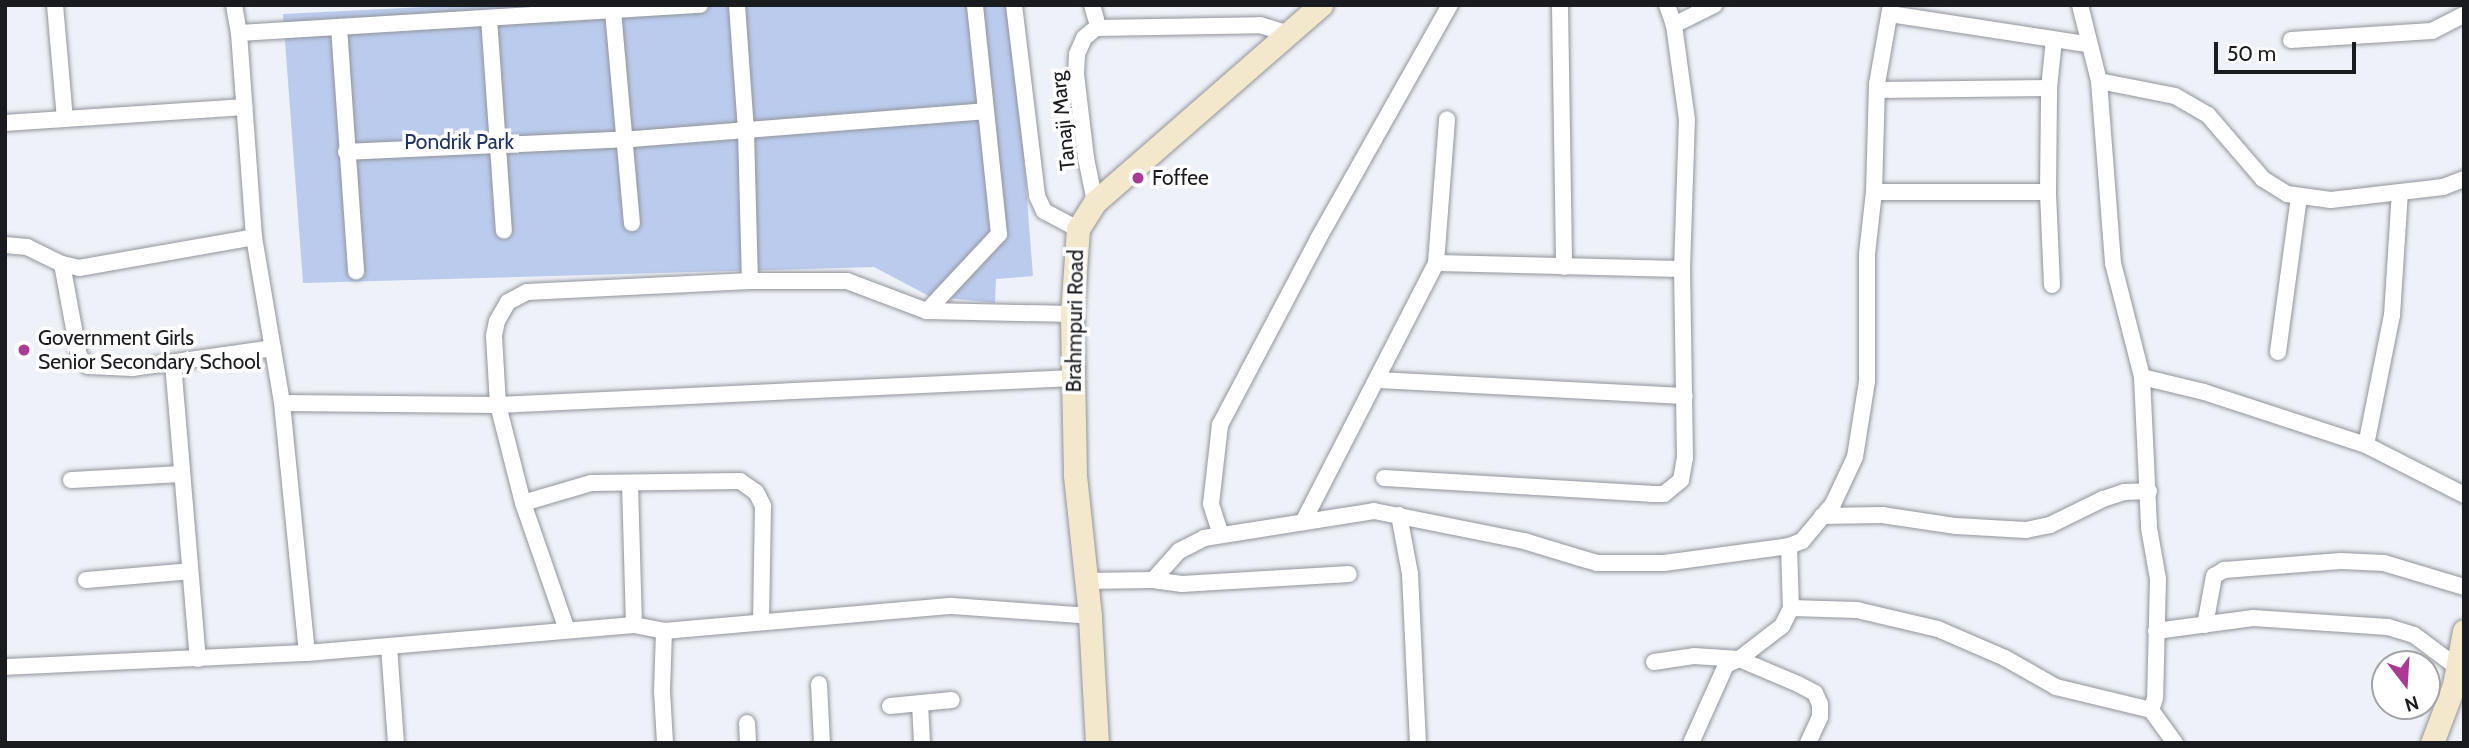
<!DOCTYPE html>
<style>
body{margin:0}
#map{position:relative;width:2469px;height:748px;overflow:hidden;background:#eef1f7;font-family:Cabin,sans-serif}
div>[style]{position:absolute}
.green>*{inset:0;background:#bbcbed}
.roads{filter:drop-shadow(0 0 2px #91949a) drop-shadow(0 0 2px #91949a)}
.street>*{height:16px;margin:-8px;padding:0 8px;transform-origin:8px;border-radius:8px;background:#fff}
.secondary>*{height:23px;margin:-11.5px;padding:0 11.5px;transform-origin:11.5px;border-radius:11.5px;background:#f3e7cc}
.dots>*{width:19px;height:19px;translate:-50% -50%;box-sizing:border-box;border:4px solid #fff;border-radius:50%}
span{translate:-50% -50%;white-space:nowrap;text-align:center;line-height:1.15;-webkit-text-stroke:7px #fff;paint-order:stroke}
.street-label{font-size:21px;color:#1a1b1e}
.park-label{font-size:21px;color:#213362}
.poi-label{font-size:21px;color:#1a1b1e}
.left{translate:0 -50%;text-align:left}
.frame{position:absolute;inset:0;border:7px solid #1a1b1e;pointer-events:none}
.north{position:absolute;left:2371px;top:650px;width:70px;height:70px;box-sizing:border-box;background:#fff;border:2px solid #a3a4a5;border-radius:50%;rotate:163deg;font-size:19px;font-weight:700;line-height:28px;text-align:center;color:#1a1b1e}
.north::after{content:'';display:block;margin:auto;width:24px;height:32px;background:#ab3a95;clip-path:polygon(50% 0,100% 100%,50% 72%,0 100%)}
.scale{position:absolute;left:2214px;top:42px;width:142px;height:32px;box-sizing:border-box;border:4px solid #1a1b1e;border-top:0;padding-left:9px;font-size:21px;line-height:24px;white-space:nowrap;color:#1a1b1e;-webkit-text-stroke:5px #fff;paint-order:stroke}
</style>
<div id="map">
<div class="green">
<div style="clip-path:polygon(465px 5px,1012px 5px,1033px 276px,996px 279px,995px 303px,929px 296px,874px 267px,303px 283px,283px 14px)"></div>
</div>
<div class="roads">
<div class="street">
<div style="left:55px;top:5px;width:114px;rotate:85deg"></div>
<div style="left:234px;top:5px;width:28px;rotate:80deg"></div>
<div style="left:239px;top:33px;width:205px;rotate:85.8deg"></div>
<div style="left:254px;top:237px;width:168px;rotate:80.4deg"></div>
<div style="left:282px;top:403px;width:251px;rotate:84.3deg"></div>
<div style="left:737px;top:5px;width:126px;rotate:85.9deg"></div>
<div style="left:746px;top:131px;width:150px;rotate:88.5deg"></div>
<div style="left:1014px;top:5px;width:192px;rotate:83.1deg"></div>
<div style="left:1037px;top:196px;width:17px;rotate:65deg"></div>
<div style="left:1044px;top:211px;width:38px;rotate:28deg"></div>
<div style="left:1092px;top:5px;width:15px;rotate:74deg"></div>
<div style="left:1560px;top:5px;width:262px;rotate:89.1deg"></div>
<div style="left:1667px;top:5px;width:21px;rotate:71deg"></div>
<div style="left:2080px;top:5px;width:78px;rotate:76deg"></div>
<div style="left:2099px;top:81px;width:183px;rotate:85.6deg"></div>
<div style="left:2113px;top:263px;width:118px;rotate:75.7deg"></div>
<div style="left:2142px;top:377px;width:64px;rotate:13.6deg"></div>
<div style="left:2204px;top:392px;width:170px;rotate:18.1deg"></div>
<div style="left:2366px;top:445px;width:110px;rotate:27deg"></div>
<div style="left:613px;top:11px;width:213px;rotate:84.9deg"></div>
<div style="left:1890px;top:14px;width:199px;rotate:8.7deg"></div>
<div style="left:489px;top:18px;width:213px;rotate:86deg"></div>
<div style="left:339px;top:27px;width:245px;rotate:86deg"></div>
<div style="left:239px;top:33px;width:462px;rotate:-3.5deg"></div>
<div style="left:2291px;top:40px;width:141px;rotate:-3.7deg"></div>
<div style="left:2432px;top:31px;width:36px;rotate:-27deg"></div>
<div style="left:2099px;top:81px;width:77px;rotate:11.2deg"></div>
<div style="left:2175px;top:96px;width:38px;rotate:30deg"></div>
<div style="left:2208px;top:115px;width:84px;rotate:49.3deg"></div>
<div style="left:2263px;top:179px;width:28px;rotate:32deg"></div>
<div style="left:2287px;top:194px;width:44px;rotate:7.8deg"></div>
<div style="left:2331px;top:200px;width:113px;rotate:-6.6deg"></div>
<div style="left:2443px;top:187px;width:22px;rotate:-21deg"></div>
<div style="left:1877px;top:90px;width:172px;rotate:-0.7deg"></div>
<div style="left:5px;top:123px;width:240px;rotate:-3.8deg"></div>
<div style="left:346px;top:152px;width:287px;rotate:-2.6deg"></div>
<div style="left:633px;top:139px;width:354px;rotate:-4.5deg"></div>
<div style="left:1874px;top:192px;width:174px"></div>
<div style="left:1095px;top:202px;width:45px;rotate:-101.6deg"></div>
<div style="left:1086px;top:158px;width:85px;rotate:-96.8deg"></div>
<div style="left:1076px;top:74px;width:20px;rotate:-87deg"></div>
<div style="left:1077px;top:54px;width:17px;rotate:-66deg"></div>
<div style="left:1084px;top:38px;width:16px;rotate:-40deg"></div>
<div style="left:1096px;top:28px;width:164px;rotate:-1deg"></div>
<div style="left:1260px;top:25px;width:31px;rotate:17deg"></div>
<div style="left:5px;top:245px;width:22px;rotate:5deg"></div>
<div style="left:27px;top:247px;width:39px;rotate:26deg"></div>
<div style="left:62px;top:264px;width:17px;rotate:13deg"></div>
<div style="left:79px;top:268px;width:178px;rotate:-10deg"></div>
<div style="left:1436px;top:263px;width:246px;rotate:1.4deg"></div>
<div style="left:62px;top:264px;width:94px;rotate:79.5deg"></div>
<div style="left:79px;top:356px;width:13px;rotate:48deg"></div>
<div style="left:88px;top:366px;width:45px;rotate:2.5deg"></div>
<div style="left:133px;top:368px;width:141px;rotate:-8.1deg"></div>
<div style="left:2052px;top:285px;width:93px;rotate:-92.5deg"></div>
<div style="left:2048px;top:192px;width:104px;rotate:-89.4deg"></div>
<div style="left:2049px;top:88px;width:48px;rotate:-84.1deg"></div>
<div style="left:927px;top:311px;width:105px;rotate:-46.9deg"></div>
<div style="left:999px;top:234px;width:230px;rotate:-96deg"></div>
<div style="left:2278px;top:352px;width:157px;rotate:-82.3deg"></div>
<div style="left:173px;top:363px;width:297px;rotate:85.2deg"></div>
<div style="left:2142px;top:377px;width:151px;rotate:87.3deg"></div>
<div style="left:2149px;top:528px;width:52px;rotate:80deg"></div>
<div style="left:2158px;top:579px;width:119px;rotate:91.4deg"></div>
<div style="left:2155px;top:698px;width:13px;rotate:108deg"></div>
<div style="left:1377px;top:380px;width:308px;rotate:3deg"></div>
<div style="left:282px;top:403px;width:216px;rotate:0.5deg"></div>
<div style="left:498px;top:405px;width:576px;rotate:-2.69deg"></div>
<div style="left:2366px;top:445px;width:133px;rotate:-78.7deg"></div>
<div style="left:2392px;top:315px;width:123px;rotate:-86.3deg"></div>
<div style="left:1384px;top:478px;width:267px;rotate:3.4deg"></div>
<div style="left:1651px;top:494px;width:13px"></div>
<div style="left:1664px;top:494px;width:22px;rotate:-39deg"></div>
<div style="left:1681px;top:480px;width:22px;rotate:-80deg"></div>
<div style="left:1685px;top:458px;width:189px;rotate:-90.9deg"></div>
<div style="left:1682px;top:269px;width:149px;rotate:-88.1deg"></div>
<div style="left:1687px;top:120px;width:96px;rotate:-97.8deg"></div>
<div style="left:1674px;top:25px;width:45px;rotate:-26.6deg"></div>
<div style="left:71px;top:480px;width:111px;rotate:-3.1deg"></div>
<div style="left:630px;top:483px;width:142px;rotate:88.4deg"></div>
<div style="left:523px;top:503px;width:71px;rotate:-16.4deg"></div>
<div style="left:591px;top:483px;width:149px;rotate:-0.8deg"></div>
<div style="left:740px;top:481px;width:19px;rotate:35deg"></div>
<div style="left:756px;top:492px;width:16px;rotate:63deg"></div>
<div style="left:763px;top:506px;width:116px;rotate:91deg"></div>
<div style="left:1399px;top:515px;width:60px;rotate:79.4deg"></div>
<div style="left:1410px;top:574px;width:169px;rotate:87.3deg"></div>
<div style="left:1822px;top:516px;width:60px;rotate:-1deg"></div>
<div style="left:1882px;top:515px;width:75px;rotate:8.5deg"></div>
<div style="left:1956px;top:526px;width:70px;rotate:3.3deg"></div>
<div style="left:2026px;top:530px;width:25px;rotate:-12deg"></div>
<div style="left:2050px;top:525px;width:59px;rotate:-26.1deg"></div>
<div style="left:2103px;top:499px;width:22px;rotate:-18deg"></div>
<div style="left:2124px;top:492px;width:25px;rotate:-2deg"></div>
<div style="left:1303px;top:522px;width:291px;rotate:-62.8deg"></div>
<div style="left:1436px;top:263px;width:144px;rotate:-85.6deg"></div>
<div style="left:1221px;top:535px;width:33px;rotate:-108deg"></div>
<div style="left:1211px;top:504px;width:80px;rotate:-83.5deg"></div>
<div style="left:1220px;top:425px;width:210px;rotate:-62.2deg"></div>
<div style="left:1318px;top:239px;width:269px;rotate:-60.6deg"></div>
<div style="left:1789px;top:546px;width:62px;rotate:88.2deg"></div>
<div style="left:86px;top:580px;width:104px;rotate:-4.9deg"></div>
<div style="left:1153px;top:580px;width:29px;rotate:8deg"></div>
<div style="left:1182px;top:584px;width:167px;rotate:-3.4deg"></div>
<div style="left:1084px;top:581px;width:69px;rotate:-0.8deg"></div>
<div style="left:1153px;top:580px;width:39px;rotate:-48deg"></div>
<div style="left:1179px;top:551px;width:28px;rotate:-27deg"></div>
<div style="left:1204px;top:538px;width:172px;rotate:-9deg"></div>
<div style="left:1374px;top:511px;width:153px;rotate:11.3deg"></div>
<div style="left:1524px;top:541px;width:76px;rotate:16.8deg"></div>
<div style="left:1597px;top:563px;width:67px"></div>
<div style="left:1664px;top:563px;width:126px;rotate:-7.7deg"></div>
<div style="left:1789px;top:546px;width:14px;rotate:-21deg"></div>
<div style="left:1802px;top:541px;width:48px;rotate:-50deg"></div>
<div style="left:1833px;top:504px;width:52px;rotate:-64.9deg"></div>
<div style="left:1855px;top:457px;width:77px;rotate:-81deg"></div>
<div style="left:1867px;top:381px;width:127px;rotate:-90deg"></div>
<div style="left:1867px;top:254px;width:62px;rotate:-83.6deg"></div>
<div style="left:1874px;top:192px;width:108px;rotate:-88.4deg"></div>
<div style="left:1877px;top:84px;width:80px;rotate:-80deg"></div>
<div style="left:2205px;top:625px;width:50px;rotate:-79.6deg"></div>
<div style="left:2214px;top:576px;width:12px;rotate:-31deg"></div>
<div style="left:2224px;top:570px;width:117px;rotate:-4.4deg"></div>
<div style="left:2341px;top:561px;width:43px;rotate:2.7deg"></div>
<div style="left:2384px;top:563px;width:84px;rotate:16.7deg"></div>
<div style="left:567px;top:630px;width:134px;rotate:-109.1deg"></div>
<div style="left:523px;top:503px;width:101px;rotate:-104.3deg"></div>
<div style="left:498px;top:405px;width:69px;rotate:-93.3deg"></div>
<div style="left:494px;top:336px;width:15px;rotate:-79deg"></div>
<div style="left:497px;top:321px;width:22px;rotate:-60deg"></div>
<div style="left:508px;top:302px;width:21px;rotate:-28deg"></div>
<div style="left:527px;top:292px;width:223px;rotate:-2.8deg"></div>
<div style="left:750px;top:281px;width:97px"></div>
<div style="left:847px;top:281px;width:85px;rotate:20.6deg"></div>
<div style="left:927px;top:311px;width:145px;rotate:1.2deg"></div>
<div style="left:664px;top:631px;width:289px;rotate:-5deg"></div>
<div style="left:952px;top:606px;width:138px;rotate:4.1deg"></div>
<div style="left:2156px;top:631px;width:98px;rotate:-7.6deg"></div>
<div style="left:2253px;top:618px;width:135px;rotate:3.8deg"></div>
<div style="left:2388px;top:627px;width:27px;rotate:17deg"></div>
<div style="left:2414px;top:635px;width:54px;rotate:36.7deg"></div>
<div style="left:389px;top:646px;width:97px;rotate:85.9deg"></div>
<div style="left:1654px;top:662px;width:40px;rotate:-8.5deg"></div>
<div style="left:1694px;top:656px;width:45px;rotate:3.8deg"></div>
<div style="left:1739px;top:659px;width:64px;rotate:23deg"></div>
<div style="left:1798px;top:684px;width:19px;rotate:28deg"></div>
<div style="left:1815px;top:693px;width:12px;rotate:66deg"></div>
<div style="left:1820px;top:704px;width:13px;rotate:90deg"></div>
<div style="left:1820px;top:717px;width:29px;rotate:115deg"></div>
<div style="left:5px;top:667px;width:302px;rotate:-2.7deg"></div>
<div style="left:307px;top:653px;width:328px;rotate:-4.9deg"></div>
<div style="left:634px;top:625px;width:31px;rotate:11deg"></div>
<div style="left:664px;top:631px;width:60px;rotate:91.9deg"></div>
<div style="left:662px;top:691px;width:52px;rotate:86.7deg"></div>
<div style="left:819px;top:684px;width:59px;rotate:87.1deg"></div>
<div style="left:920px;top:703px;width:40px;rotate:87.1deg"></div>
<div style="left:890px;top:706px;width:62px;rotate:-5.5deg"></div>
<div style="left:747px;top:723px;width:20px;rotate:87deg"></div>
<div style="left:1691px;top:743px;width:85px;rotate:-65.8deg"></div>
<div style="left:1726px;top:665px;width:14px;rotate:-25deg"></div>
<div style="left:1739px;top:659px;width:54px;rotate:-37.5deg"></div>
<div style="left:1782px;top:626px;width:20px;rotate:-63deg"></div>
<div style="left:1791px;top:608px;width:66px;rotate:1.7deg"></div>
<div style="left:1857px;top:610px;width:83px;rotate:13.2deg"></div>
<div style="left:1938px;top:629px;width:73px;rotate:23.4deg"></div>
<div style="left:2005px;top:658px;width:59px;rotate:29.6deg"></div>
<div style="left:2056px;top:687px;width:98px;rotate:13.6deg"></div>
<div style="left:2151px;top:710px;width:41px;rotate:54deg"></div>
</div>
<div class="secondary">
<div style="left:1097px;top:743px;width:127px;rotate:-93.2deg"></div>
<div style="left:1090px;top:616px;width:142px;rotate:-96.1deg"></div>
<div style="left:1075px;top:475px;width:161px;rotate:-91.1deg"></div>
<div style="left:1072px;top:314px;width:85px;rotate:-86deg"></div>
<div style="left:1078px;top:229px;width:32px;rotate:-58deg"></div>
<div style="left:1095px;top:202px;width:300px;rotate:-41.1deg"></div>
<div style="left:2432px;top:743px;width:62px;rotate:-69.2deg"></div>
<div style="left:2454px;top:685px;width:55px;rotate:-79.5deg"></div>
</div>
</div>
<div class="dots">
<div style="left:1138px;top:178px;background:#ab3a95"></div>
<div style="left:24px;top:350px;background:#ab3a95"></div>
</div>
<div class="street-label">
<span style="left:1063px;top:121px;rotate:-96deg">Tanaji Marg</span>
<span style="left:1075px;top:321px;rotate:-89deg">Brahmpuri Road</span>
</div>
<div class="park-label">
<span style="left:459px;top:142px">Pondrik Park</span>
</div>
<div class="poi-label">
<span class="left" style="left:1152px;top:178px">Foffee</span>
<span class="left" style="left:38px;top:350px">Government Girls<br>Senior Secondary School</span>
</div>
<div class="frame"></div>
<div class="north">N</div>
<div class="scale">50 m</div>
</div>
